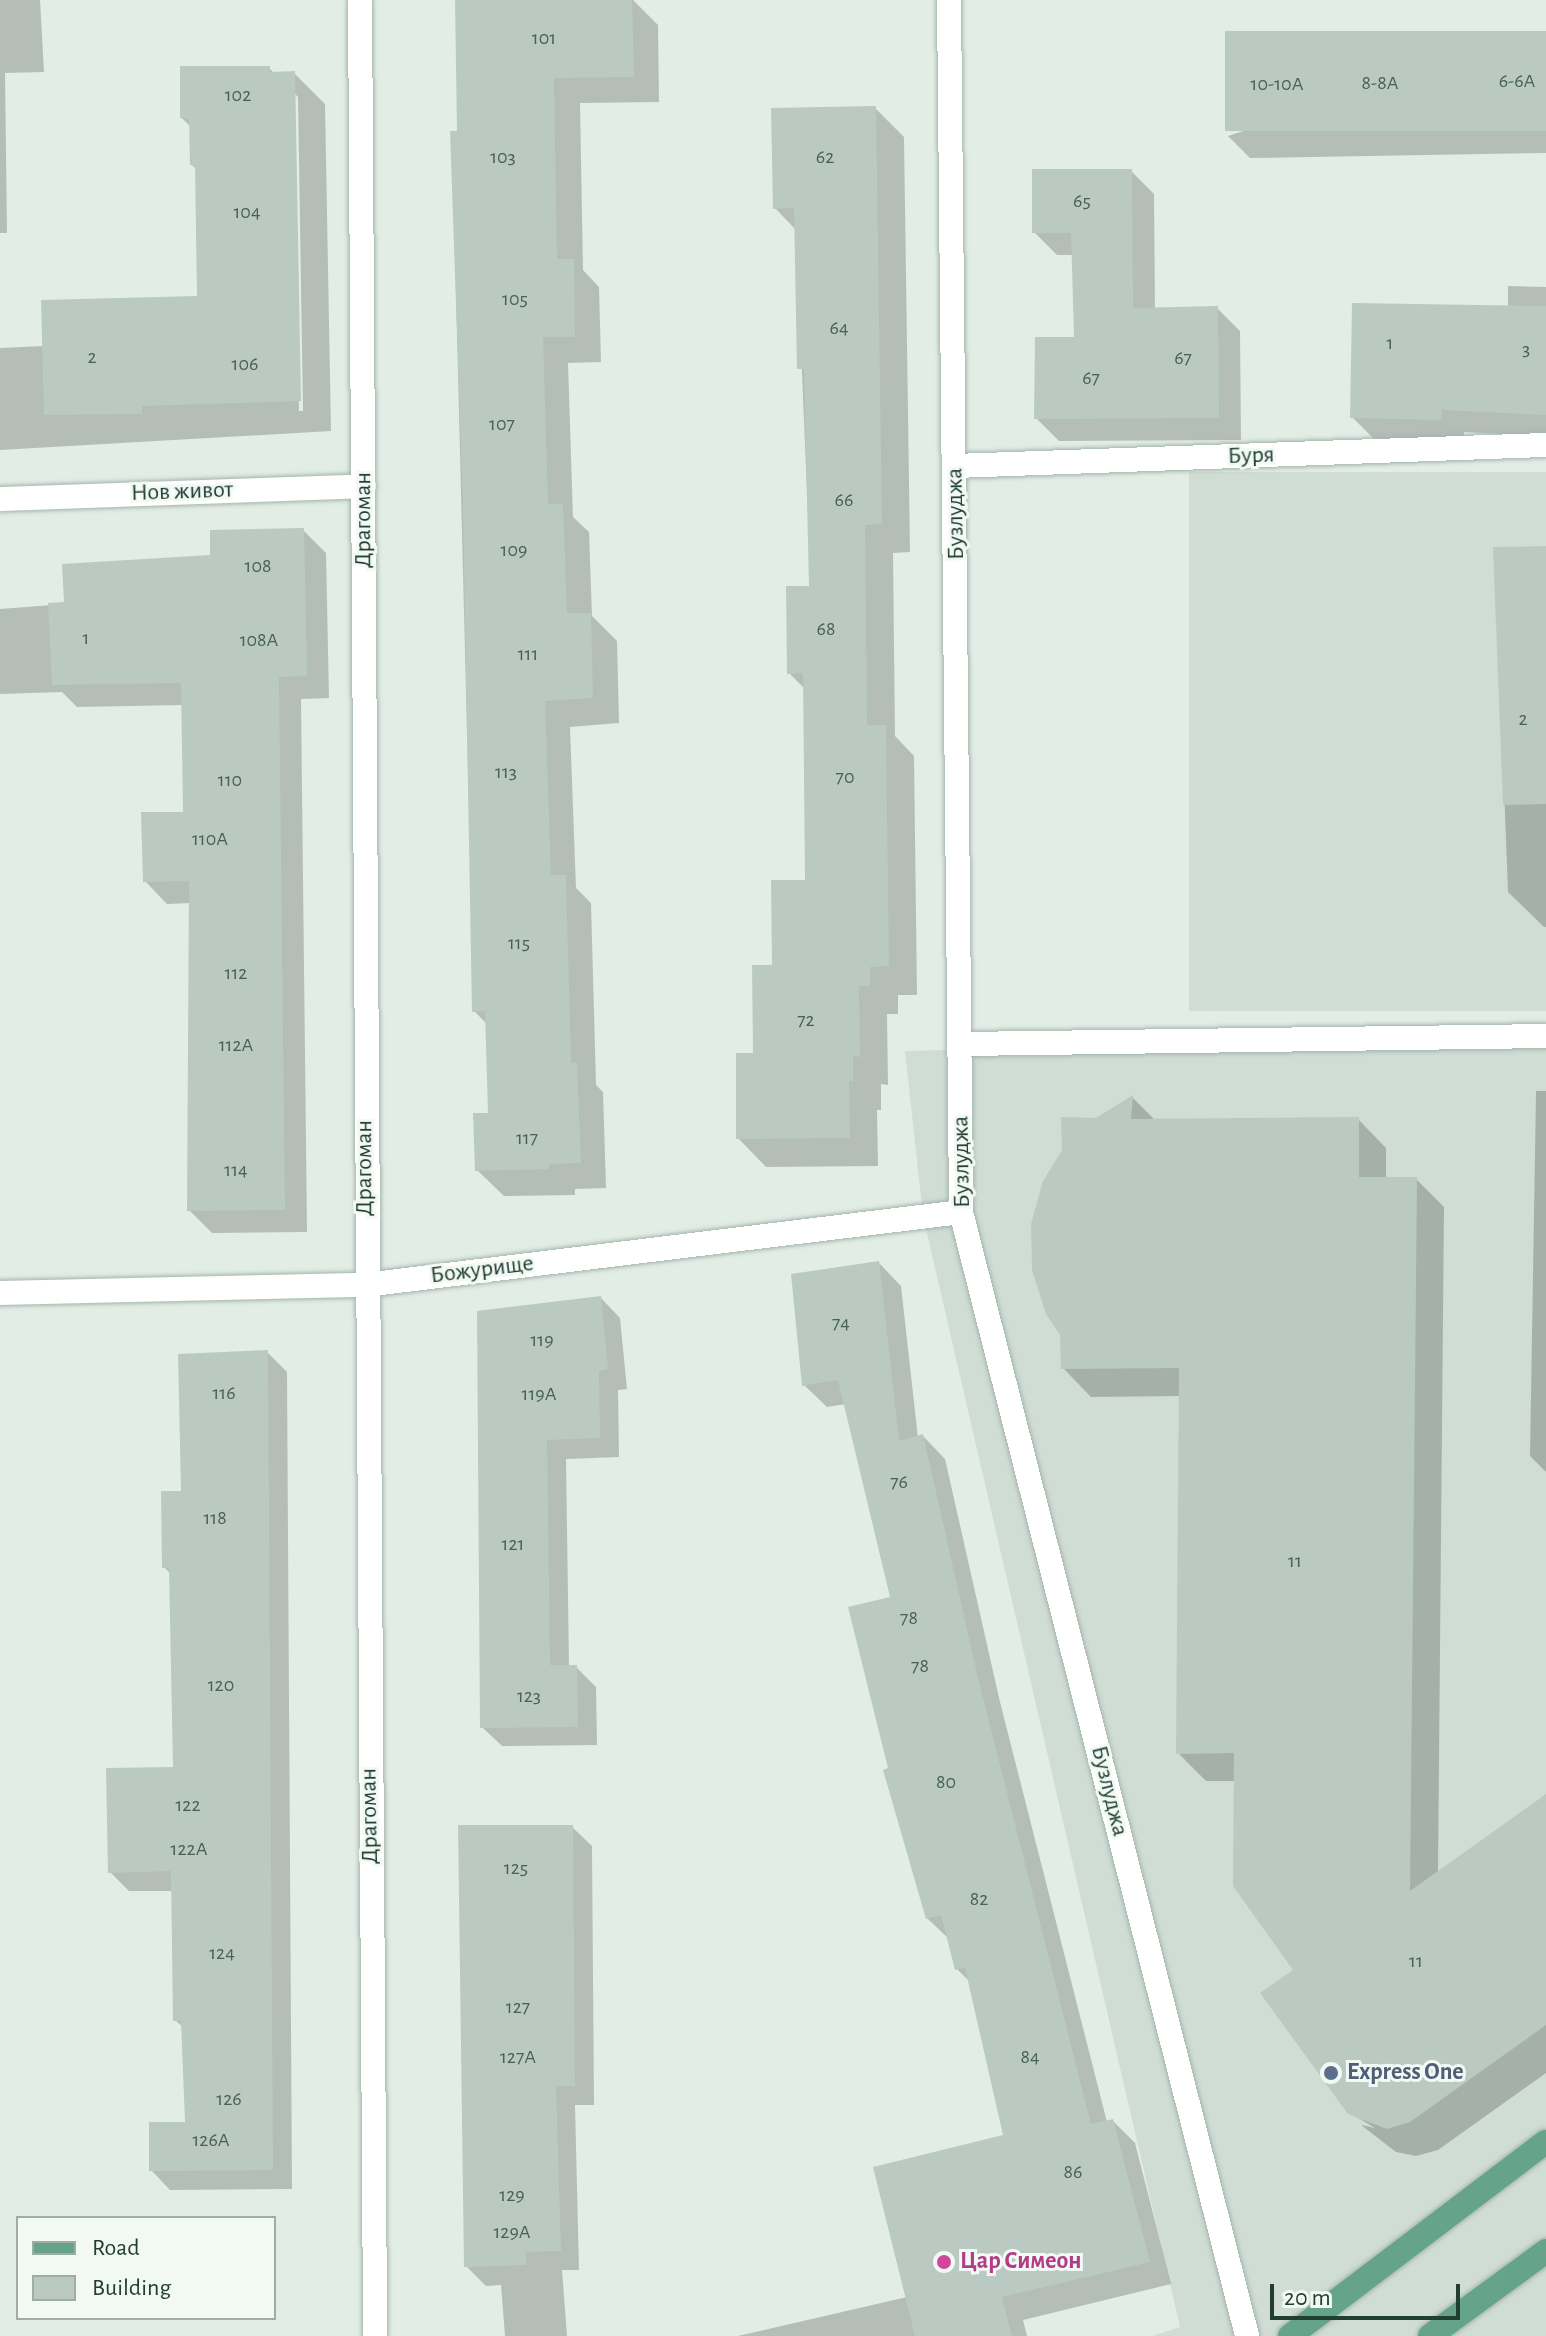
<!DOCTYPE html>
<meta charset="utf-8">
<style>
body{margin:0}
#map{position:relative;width:1546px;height:2336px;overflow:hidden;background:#e2ede6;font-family:"Alegreya Sans",sans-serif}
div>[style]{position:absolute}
.built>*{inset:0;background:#d0ddd5;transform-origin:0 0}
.shadow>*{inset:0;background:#0003}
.building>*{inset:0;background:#bacac2;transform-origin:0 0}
.roads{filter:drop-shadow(0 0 2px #a4b5ac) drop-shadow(0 0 2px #a4b5ac)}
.minor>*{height:24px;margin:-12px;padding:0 12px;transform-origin:12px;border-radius:12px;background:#fff}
.major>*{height:24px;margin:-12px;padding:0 12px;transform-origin:12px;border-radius:12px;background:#65a48a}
.dots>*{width:22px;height:22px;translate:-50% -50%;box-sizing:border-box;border:4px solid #f2f9f5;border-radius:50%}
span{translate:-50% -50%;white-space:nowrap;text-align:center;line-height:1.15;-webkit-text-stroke:6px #f2f9f5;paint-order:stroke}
.number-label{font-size:20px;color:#476156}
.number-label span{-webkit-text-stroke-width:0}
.street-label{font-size:24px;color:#213e32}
.service-label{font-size:24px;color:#4e5e75;font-weight:700}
.left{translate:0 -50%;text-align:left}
.hotel-label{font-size:24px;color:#b23c85;font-weight:700}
.legend{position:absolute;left:16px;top:2216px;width:260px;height:104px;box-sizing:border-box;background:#f2f9f5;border:2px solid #9eaea7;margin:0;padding:10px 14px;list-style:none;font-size:24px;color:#213e32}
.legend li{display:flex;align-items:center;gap:16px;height:40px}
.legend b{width:40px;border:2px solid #9eaea7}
.scale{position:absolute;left:1270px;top:2284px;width:190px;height:36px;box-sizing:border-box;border:4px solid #213e32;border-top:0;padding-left:10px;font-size:24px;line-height:28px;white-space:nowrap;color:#213e32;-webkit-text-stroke:6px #f2f9f5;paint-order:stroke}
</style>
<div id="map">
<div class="built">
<div style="left:1546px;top:472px;width:539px;height:357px;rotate:90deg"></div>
<div style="clip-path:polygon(1546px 1036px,1546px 2336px,1153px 2336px,1180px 2327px,923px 1216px,905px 1051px)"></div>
</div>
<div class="shadow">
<div style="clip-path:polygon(0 0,40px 0,44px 72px,5px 73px,7px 233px,0 233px)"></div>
<div style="clip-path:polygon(458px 0,633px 0,658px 25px,659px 102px,580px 103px,583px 270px,599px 287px,601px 362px,568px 363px,573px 517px,589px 532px,592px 616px,617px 641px,619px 723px,570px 727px,576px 888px,591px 903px,596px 1085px,603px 1092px,606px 1188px,575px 1189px,575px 1195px,504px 1196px,477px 1170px,490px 1115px,487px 1024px,474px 1011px,452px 133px,459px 133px)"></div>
<div style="clip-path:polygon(1546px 32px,1546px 153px,1250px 158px,1228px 136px)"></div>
<div style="clip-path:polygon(evenodd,269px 68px,275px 74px,294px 73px,325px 104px,331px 431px,0 450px,0 348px,44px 346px,199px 298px,197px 170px,192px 165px,191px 127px,182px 118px,269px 68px,294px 93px,298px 97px,303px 411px,299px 411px,294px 93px)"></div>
<div style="clip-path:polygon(875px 108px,904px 137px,910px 552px,893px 553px,895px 736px,914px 756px,917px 995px,898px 995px,898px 1014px,887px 1014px,888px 1085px,881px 1084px,881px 1110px,877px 1110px,878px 1166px,766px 1167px,738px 1138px,774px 967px,807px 882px,806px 690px,789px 673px,811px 587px,796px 230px,775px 208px)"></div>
<div style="clip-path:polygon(1131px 171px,1154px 194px,1155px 310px,1217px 308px,1240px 331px,1241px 440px,1059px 441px,1036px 418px,1076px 339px,1074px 255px,1057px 255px,1034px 232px)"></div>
<div style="clip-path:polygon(1508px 286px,1546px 287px,1546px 436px,1464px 432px,1463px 442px,1375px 440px,1352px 417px,1508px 307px)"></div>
<div style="clip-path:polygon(303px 530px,326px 553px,329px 698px,301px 699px,307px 1232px,212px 1233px,189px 1210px,191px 903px,167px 904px,145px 881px,185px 814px,183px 705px,77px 707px,62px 692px,0 694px,0 609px,66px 604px)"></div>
<div style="clip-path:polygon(1546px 548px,1546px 927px,1544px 927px,1508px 892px,1495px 549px)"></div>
<div style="clip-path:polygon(1536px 1091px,1546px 1091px,1546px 1472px,1530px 1456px)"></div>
<div style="clip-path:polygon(1133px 1098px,1156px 1121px,1358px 1119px,1386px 1148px,1386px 1179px,1416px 1179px,1444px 1207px,1438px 1874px,1546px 1796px,1546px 2073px,1438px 2150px,1416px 2156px,1396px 2152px,1361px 2125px,1375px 2128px,1350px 2113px,1296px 1971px,1236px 1781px,1206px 1781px,1178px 1753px,1181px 1396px,1091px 1397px,1063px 1368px,1097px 1120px)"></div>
<div style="clip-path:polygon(879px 1263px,901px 1286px,918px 1438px,923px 1436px,945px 1459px,1000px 1702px,1107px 2122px,1113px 2121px,1135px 2143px,1171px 2284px,1023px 2320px,1027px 2336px,738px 2336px,907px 2297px,1006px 2136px,971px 1983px,957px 1969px,950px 1940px,927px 1918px,893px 1598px,846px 1404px,827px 1407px,804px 1385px)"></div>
<div style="clip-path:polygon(601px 1298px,620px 1318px,627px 1389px,618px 1390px,619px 1457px,566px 1459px,569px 1667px,576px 1667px,596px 1687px,597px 1745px,502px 1746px,482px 1727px,479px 1313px)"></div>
<div style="clip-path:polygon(267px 1352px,287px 1372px,292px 2189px,170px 2190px,151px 2170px,187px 2124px,184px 2028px,175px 2020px,173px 1891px,129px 1891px,110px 1872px,175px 1769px,171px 1574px,164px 1567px,183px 1493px)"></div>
<div style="clip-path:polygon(572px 1827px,592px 1846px,594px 2105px,575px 2105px,579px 2270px,562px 2270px,567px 2336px,505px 2336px,501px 2285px,486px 2286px,466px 2266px)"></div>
</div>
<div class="building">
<div style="clip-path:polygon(455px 0,632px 0,634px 77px,554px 78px,557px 259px,574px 259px,575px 337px,543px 337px,548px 504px,563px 504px,567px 613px,591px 613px,593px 698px,545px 701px,551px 875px,566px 875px,571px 1063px,577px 1063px,581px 1163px,549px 1164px,549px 1169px,475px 1171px,473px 1113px,488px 1113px,485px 1011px,472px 1012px,463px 506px,450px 131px,457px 131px)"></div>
<div style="left:1546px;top:31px;width:100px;height:321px;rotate:90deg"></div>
<div style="clip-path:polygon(180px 66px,270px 66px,270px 72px,295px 71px,301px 401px,142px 406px,142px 414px,44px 415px,41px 300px,197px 296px,195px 165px,190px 165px,189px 119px,180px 118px)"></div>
<div style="clip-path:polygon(876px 106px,882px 524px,865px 525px,867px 725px,886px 725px,889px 966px,870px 967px,870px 986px,859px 986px,860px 1057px,853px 1056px,853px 1081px,849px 1081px,850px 1138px,736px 1139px,736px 1053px,753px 1053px,752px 965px,772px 965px,771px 880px,805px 880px,803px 673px,787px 674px,786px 586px,809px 586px,804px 369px,797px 369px,794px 208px,773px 209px,771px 108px)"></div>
<div style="clip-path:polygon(1032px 169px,1132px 169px,1133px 308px,1218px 306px,1219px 418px,1034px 419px,1035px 337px,1074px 337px,1071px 233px,1032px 233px)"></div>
<div style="clip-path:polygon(1352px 303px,1546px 306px,1546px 415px,1442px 410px,1441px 420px,1350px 418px)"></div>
<div style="clip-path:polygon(304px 528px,307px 676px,279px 677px,285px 1210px,187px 1211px,189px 881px,143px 882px,141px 812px,183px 812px,181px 683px,52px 685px,48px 603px,64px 602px,62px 564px,210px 555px,210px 530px)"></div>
<div style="clip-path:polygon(1546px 546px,1546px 804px,1503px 805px,1493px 547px)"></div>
<div style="clip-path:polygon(1133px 1095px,1131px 1119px,1359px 1117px,1359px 1177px,1417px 1177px,1410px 1891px,1546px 1794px,1546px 2025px,1410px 2122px,1387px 2129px,1348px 2114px,1260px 1993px,1293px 1970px,1233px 1886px,1234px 1753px,1176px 1754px,1179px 1368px,1061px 1369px,1060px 1335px,1046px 1314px,1032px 1270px,1031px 1224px,1043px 1181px,1062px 1150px,1061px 1117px,1096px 1118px)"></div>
<div style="clip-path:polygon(879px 1261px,899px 1441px,923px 1434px,978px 1678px,1091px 2124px,1113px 2119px,1150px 2262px,1002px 2297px,1012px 2336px,915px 2336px,873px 2167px,1003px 2135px,965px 1968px,955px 1970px,941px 1915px,926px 1919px,883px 1770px,888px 1768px,848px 1607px,890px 1597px,838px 1380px,802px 1386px,791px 1274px)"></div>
<div style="clip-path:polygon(601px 1296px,608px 1369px,599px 1371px,600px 1438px,547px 1440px,550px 1665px,577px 1665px,578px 1727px,480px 1728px,477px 1311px)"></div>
<div style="clip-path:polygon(268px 1350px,273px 2170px,149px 2171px,149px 2122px,185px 2122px,181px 2021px,173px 2021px,171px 1871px,108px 1873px,106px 1768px,173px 1767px,169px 1568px,162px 1568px,161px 1491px,181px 1491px,178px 1354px)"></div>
<div style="clip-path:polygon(458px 1825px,573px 1825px,575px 2086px,556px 2086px,561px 2251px,526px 2252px,526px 2265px,464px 2267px)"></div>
</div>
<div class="roads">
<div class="minor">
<div style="left:360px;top:0;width:2336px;rotate:89.63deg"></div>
<div style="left:949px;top:0;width:1212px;rotate:89.43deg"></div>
<div style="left:961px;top:1212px;width:1160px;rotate:75.72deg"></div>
<div style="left:955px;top:466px;width:591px;rotate:-2.04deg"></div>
<div style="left:0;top:499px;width:364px;rotate:-2deg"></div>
<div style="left:962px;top:1044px;width:584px;rotate:-0.78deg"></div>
<div style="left:0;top:1293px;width:365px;rotate:-1.3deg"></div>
<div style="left:365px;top:1285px;width:600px;rotate:-6.98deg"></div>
</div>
<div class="major">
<div style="left:1290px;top:2336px;width:321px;rotate:-37.2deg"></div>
<div style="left:1430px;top:2336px;width:144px;rotate:-36.2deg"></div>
</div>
</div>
<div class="dots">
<div style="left:1331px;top:2073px;background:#5c6f8a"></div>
<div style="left:944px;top:2262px;background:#d1479c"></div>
</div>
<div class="number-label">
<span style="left:544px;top:38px">101</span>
<span style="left:1517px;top:81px">6-6А</span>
<span style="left:1380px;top:83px">8-8А</span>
<span style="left:1277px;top:84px">10-10А</span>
<span style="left:238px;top:95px">102</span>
<span style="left:503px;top:157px">103</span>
<span style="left:825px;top:157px">62</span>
<span style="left:1082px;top:201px">65</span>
<span style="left:247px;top:212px">104</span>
<span style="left:515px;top:299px">105</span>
<span style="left:839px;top:328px">64</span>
<span style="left:1390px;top:343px">1</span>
<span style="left:1526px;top:349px">3</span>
<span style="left:92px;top:357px">2</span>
<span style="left:1183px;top:358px">67</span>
<span style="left:245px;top:364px">106</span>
<span style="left:1091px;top:378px">67</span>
<span style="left:502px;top:424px">107</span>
<span style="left:844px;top:500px">66</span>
<span style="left:514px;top:550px">109</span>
<span style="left:258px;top:566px">108</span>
<span style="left:826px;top:629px">68</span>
<span style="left:86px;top:638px">1</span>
<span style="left:259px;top:640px">108А</span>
<span style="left:528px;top:654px">111</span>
<span style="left:1523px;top:719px">2</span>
<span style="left:506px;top:772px">113</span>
<span style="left:845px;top:777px">70</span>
<span style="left:230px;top:780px">110</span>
<span style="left:210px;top:839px">110А</span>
<span style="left:519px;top:943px">115</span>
<span style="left:236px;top:973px">112</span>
<span style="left:806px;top:1020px">72</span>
<span style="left:236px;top:1045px">112А</span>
<span style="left:527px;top:1138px">117</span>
<span style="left:236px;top:1170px">114</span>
<span style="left:841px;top:1323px">74</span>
<span style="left:542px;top:1340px">119</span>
<span style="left:224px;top:1393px">116</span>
<span style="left:539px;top:1394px">119А</span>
<span style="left:899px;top:1482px">76</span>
<span style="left:215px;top:1518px">118</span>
<span style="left:513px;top:1544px">121</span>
<span style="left:1295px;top:1561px">11</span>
<span style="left:909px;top:1618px">78</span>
<span style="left:920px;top:1666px">78</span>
<span style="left:221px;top:1685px">120</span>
<span style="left:529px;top:1696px">123</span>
<span style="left:946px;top:1782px">80</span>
<span style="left:188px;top:1805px">122</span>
<span style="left:189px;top:1849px">122А</span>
<span style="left:516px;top:1868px">125</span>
<span style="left:979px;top:1899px">82</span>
<span style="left:222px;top:1953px">124</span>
<span style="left:1416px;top:1961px">11</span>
<span style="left:518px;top:2007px">127</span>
<span style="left:518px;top:2057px">127А</span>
<span style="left:1030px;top:2057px">84</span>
<span style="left:229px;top:2099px">126</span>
<span style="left:211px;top:2140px">126А</span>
<span style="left:1073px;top:2172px">86</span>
<span style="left:512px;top:2195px">129</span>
<span style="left:512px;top:2232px">129А</span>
</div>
<div class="street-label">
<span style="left:1251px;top:456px;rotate:-2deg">Буря</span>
<span style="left:182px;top:492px;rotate:-2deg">Нов живот</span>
<span style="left:956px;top:514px;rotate:-91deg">Бузлуджа</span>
<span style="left:364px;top:520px;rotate:-90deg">Драгоман</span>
<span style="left:962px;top:1162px;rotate:-91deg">Бузлуджа</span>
<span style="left:365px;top:1168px;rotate:-90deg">Драгоман</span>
<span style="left:482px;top:1270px;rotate:-7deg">Божурище</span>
<span style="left:1109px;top:1791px;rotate:76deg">Бузлуджа</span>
<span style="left:370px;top:1816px;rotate:-91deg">Драгоман</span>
</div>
<div class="service-label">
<span class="left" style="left:1347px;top:2073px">Express One</span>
</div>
<div class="hotel-label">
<span class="left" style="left:960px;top:2262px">Цар Симеон</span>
</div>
<ul class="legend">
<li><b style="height:10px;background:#65a48a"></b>Road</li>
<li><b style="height:22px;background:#bacac2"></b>Building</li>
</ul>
<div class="scale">20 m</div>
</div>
